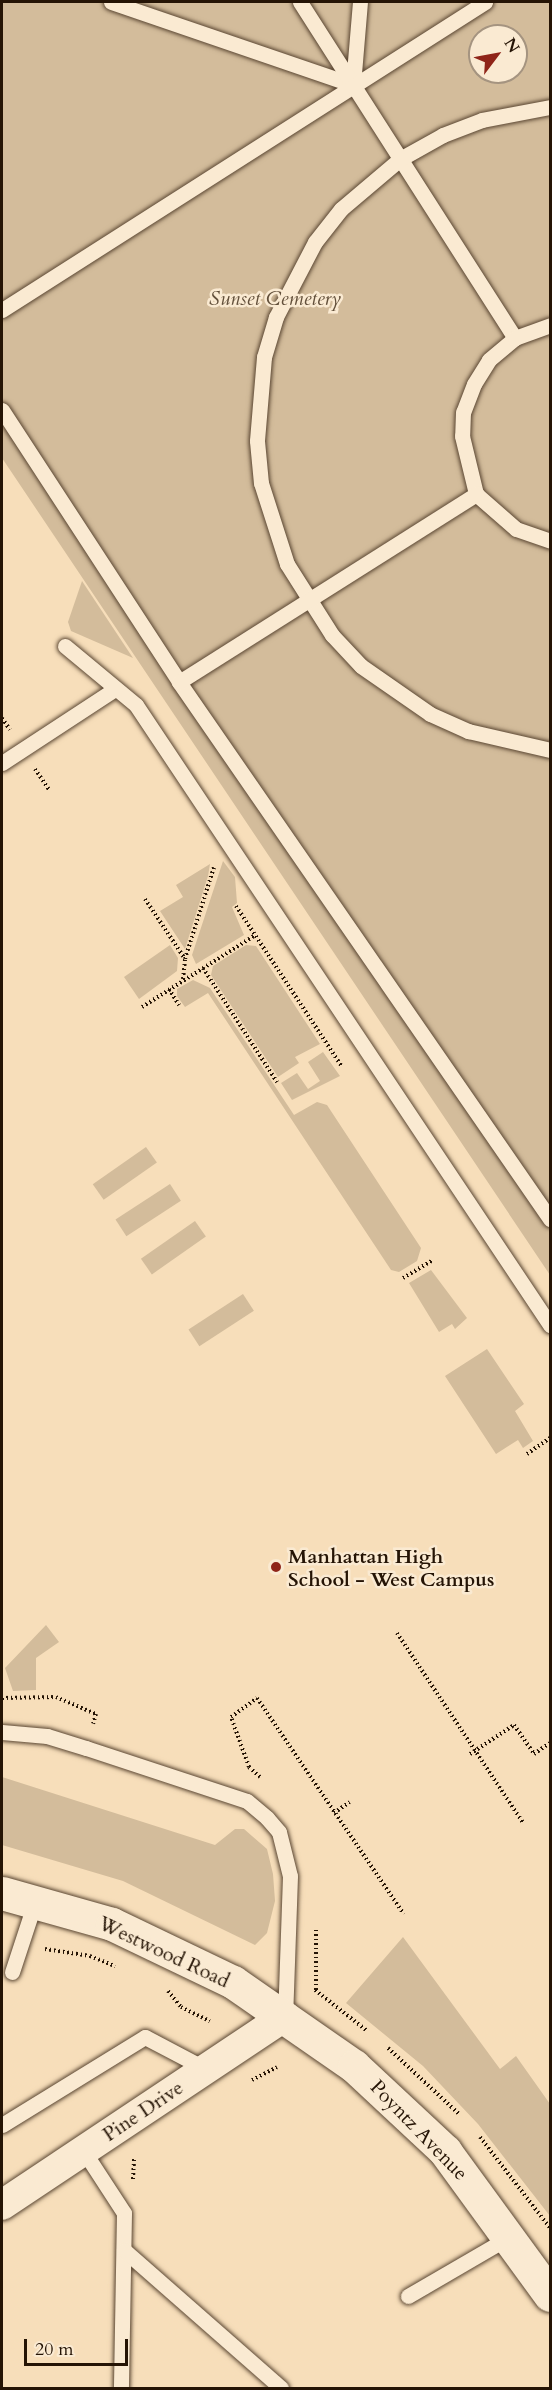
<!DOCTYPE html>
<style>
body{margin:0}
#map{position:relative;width:552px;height:2390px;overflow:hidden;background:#f7deba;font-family:Cardo,serif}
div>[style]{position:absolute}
.green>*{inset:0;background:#d3bc9b;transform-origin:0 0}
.path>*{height:4px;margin-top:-2px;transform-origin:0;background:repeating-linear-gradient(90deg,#251405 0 1.5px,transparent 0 4.5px)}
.roads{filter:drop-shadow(0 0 2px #5a4632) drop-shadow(0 0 2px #5a4632)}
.lane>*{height:15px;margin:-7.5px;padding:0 7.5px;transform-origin:7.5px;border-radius:7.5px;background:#faead2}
.street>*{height:30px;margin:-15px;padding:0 15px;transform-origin:15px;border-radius:15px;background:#faead2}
.secondary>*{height:33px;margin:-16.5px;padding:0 16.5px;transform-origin:16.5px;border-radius:16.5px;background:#faead2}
.dots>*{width:16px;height:16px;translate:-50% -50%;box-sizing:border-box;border:3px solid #faead2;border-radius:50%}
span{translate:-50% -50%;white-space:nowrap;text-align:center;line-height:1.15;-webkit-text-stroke:5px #faead2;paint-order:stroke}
.park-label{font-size:20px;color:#624f3a;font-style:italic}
.poi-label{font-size:20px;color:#251405;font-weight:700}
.left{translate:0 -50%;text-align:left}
.street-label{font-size:20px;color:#251405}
.frame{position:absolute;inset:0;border:3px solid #251405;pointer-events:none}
.north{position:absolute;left:468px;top:24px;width:60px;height:60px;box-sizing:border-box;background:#faead2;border:2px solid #a59480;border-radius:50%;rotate:58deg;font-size:16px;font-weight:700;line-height:24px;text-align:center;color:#251405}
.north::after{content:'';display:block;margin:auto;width:21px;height:27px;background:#8f2418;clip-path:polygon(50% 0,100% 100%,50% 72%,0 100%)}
.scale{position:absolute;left:24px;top:2339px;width:104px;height:27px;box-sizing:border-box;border:3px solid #251405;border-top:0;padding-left:8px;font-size:18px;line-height:21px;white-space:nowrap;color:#251405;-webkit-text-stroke:4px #faead2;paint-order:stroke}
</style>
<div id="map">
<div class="green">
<div style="clip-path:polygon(evenodd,2px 2px,550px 2px,550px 1275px,2px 458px,2px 2px,480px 36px,516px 36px,516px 72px,480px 72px,480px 36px)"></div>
<div style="clip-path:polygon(82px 581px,133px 658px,71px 631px,68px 622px)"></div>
<div style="clip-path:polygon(223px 861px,235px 877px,237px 903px,232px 907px,244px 935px,196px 964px,192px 955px)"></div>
<div style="clip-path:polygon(210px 864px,208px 876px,185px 949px,160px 911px,183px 897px,176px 885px)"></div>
<div style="clip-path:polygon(170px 945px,178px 958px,177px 971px,139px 999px,124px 977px)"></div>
<div style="clip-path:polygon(246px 945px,256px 946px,320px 1044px,295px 1057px,299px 1063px,278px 1077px,211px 975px,213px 966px)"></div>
<div style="clip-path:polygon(193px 980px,210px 988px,294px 1115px,317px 1102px,327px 1105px,421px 1248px,417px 1261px,399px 1272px,391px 1270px,208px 993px,185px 1007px,177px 996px,177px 989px)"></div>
<div style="clip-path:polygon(323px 1052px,340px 1076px,292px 1100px,281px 1083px,297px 1073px,308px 1089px,320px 1081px,308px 1062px)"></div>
<div style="left:146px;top:1147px;width:19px;height:65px;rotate:55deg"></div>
<div style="left:170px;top:1184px;width:20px;height:65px;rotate:57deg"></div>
<div style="left:195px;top:1221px;width:19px;height:66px;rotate:55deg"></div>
<div style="clip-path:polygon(431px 1270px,467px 1318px,455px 1329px,452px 1324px,439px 1332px,409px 1283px)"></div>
<div style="left:243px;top:1294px;width:20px;height:65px;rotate:57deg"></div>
<div style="clip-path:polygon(487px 1349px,524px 1404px,515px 1411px,533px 1441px,523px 1448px,518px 1440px,496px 1454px,445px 1376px)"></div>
<div style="clip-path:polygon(46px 1625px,59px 1642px,36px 1658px,36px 1690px,13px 1691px,5px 1668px)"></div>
<div style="clip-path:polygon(2px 1777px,215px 1845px,235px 1829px,244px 1829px,267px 1849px,273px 1874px,275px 1901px,267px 1933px,255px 1945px,123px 1881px,2px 1845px)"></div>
<div style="clip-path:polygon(403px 1937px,500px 2069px,516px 2056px,550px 2104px,550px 2216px,478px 2124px,423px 2066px,346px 2003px)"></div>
</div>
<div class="path">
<div style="left:2px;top:718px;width:14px;rotate:56deg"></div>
<div style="left:35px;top:769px;width:25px;rotate:56deg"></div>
<div style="left:145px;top:899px;width:72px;rotate:56.3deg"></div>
<div style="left:185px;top:959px;width:96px;rotate:-72.5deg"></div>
<div style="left:236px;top:906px;width:193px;rotate:56.6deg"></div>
<div style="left:203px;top:968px;width:136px;rotate:57deg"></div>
<div style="left:183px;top:979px;width:20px;rotate:-84deg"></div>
<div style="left:169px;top:989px;width:19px;rotate:58deg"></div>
<div style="left:142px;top:1007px;width:133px;rotate:-32.4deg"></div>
<div style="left:403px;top:1278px;width:35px;rotate:-31deg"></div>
<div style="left:527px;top:1454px;width:28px;rotate:-35deg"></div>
<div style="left:397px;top:1633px;width:228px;rotate:56.4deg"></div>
<div style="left:2px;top:1698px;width:54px;rotate:-1.1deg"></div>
<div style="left:56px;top:1697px;width:43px;rotate:23deg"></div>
<div style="left:96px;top:1714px;width:10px;rotate:107deg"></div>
<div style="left:470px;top:1754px;width:53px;rotate:-33.4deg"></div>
<div style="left:514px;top:1725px;width:35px;rotate:55deg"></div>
<div style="left:534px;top:1754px;width:19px;rotate:-35deg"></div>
<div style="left:260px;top:1777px;width:15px;rotate:-138deg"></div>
<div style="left:249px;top:1767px;width:53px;rotate:-109.8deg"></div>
<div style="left:231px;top:1717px;width:32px;rotate:-36deg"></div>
<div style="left:257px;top:1698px;width:261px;rotate:55.8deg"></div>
<div style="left:334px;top:1813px;width:19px;rotate:-35deg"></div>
<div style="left:45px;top:1949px;width:46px;rotate:8.8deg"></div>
<div style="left:90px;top:1956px;width:27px;rotate:22deg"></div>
<div style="left:315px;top:1990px;width:65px;rotate:38.1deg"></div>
<div style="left:316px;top:1990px;width:62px;rotate:-90deg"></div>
<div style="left:168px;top:1991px;width:21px;rotate:51deg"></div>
<div style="left:181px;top:2007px;width:32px;rotate:26deg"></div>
<div style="left:388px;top:2048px;width:97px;rotate:42.9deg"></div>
<div style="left:252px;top:2080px;width:28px;rotate:-27deg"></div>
<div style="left:480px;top:2137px;width:115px;rotate:52.4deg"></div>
<div style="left:133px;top:2179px;width:22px;rotate:-87deg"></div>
</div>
<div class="roads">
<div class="lane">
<div style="left:111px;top:2px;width:256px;rotate:18.9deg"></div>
<div style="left:353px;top:85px;width:83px;rotate:-85.2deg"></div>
<div style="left:300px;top:2px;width:399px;rotate:57.4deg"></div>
<div style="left:515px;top:338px;width:34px;rotate:140deg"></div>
<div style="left:489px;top:360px;width:28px;rotate:122deg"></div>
<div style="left:474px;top:384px;width:30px;rotate:111deg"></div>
<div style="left:463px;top:412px;width:24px;rotate:92deg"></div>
<div style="left:462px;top:436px;width:60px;rotate:76.4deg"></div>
<div style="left:476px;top:494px;width:53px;rotate:41.2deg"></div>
<div style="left:516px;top:529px;width:36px;rotate:19deg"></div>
<div style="left:550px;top:107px;width:69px;rotate:169.2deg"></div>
<div style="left:482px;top:120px;width:42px;rotate:159deg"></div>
<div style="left:443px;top:135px;width:49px;rotate:150.8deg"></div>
<div style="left:400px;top:159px;width:77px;rotate:139.7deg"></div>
<div style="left:341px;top:209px;width:42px;rotate:128.2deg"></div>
<div style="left:315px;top:242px;width:85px;rotate:117.5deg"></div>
<div style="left:276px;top:317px;width:42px;rotate:106.7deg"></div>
<div style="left:264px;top:357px;width:84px;rotate:94.8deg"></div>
<div style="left:257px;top:441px;width:42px;rotate:84.6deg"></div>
<div style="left:261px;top:483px;width:85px;rotate:72.2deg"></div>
<div style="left:287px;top:564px;width:84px;rotate:57.6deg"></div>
<div style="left:332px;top:635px;width:42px;rotate:46.9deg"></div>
<div style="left:361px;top:666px;width:84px;rotate:34.8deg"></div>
<div style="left:430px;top:714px;width:42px;rotate:24.1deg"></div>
<div style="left:468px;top:731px;width:84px;rotate:13deg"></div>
<div style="left:2px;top:310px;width:573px;rotate:-32.52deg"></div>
<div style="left:515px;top:338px;width:37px;rotate:-20deg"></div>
<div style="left:2px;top:410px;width:325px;rotate:56.9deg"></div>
<div style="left:179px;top:682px;width:653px;rotate:55.36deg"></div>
<div style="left:65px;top:646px;width:92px;rotate:39.7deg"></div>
<div style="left:136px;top:705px;width:746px;rotate:56.27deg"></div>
<div style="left:179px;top:682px;width:352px;rotate:-32.3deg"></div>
<div style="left:2px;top:763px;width:135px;rotate:-33.2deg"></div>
<div style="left:2px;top:1732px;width:45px;rotate:5.1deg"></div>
<div style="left:47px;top:1736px;width:41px;rotate:17.1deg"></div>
<div style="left:86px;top:1748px;width:169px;rotate:18.2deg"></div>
<div style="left:247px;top:1801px;width:26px;rotate:40deg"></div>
<div style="left:267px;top:1818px;width:18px;rotate:49deg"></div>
<div style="left:279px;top:1832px;width:45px;rotate:76deg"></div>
<div style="left:290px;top:1876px;width:140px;rotate:92deg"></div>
<div style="left:12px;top:1972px;width:74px;rotate:-71.8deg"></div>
<div style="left:2px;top:2125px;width:168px;rotate:-31.6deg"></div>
<div style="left:145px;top:2037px;width:69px;rotate:27.7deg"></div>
<div style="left:83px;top:2150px;width:75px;rotate:56.9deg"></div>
<div style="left:124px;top:2213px;width:175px;rotate:91deg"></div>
<div style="left:124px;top:2250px;width:209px;rotate:41.3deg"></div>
<div style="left:408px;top:2296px;width:119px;rotate:-30.2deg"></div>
</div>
<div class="street">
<div style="left:2px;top:2205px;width:340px;rotate:-33.7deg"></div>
</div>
<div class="secondary">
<div style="left:2px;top:1893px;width:114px;rotate:15.7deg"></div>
<div style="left:112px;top:1924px;width:134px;rotate:25.6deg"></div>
<div style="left:233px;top:1982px;width:147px;rotate:34.8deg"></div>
<div style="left:354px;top:2066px;width:125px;rotate:43deg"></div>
<div style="left:445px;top:2151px;width:178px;rotate:53.9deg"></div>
</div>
</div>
<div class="dots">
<div style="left:276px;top:1567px;background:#8f2418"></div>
</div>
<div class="park-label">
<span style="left:275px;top:298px">Sunset Cemetery</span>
</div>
<div class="poi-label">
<span class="left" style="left:288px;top:1568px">Manhattan High<br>School - West Campus</span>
</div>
<div class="street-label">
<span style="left:164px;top:1952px;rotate:25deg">Westwood Road</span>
<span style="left:143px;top:2111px;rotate:-34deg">Pine Drive</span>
<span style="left:419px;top:2130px;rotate:46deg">Poyntz Avenue</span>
</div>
<div class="frame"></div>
<div class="north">N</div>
<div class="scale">20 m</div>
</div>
